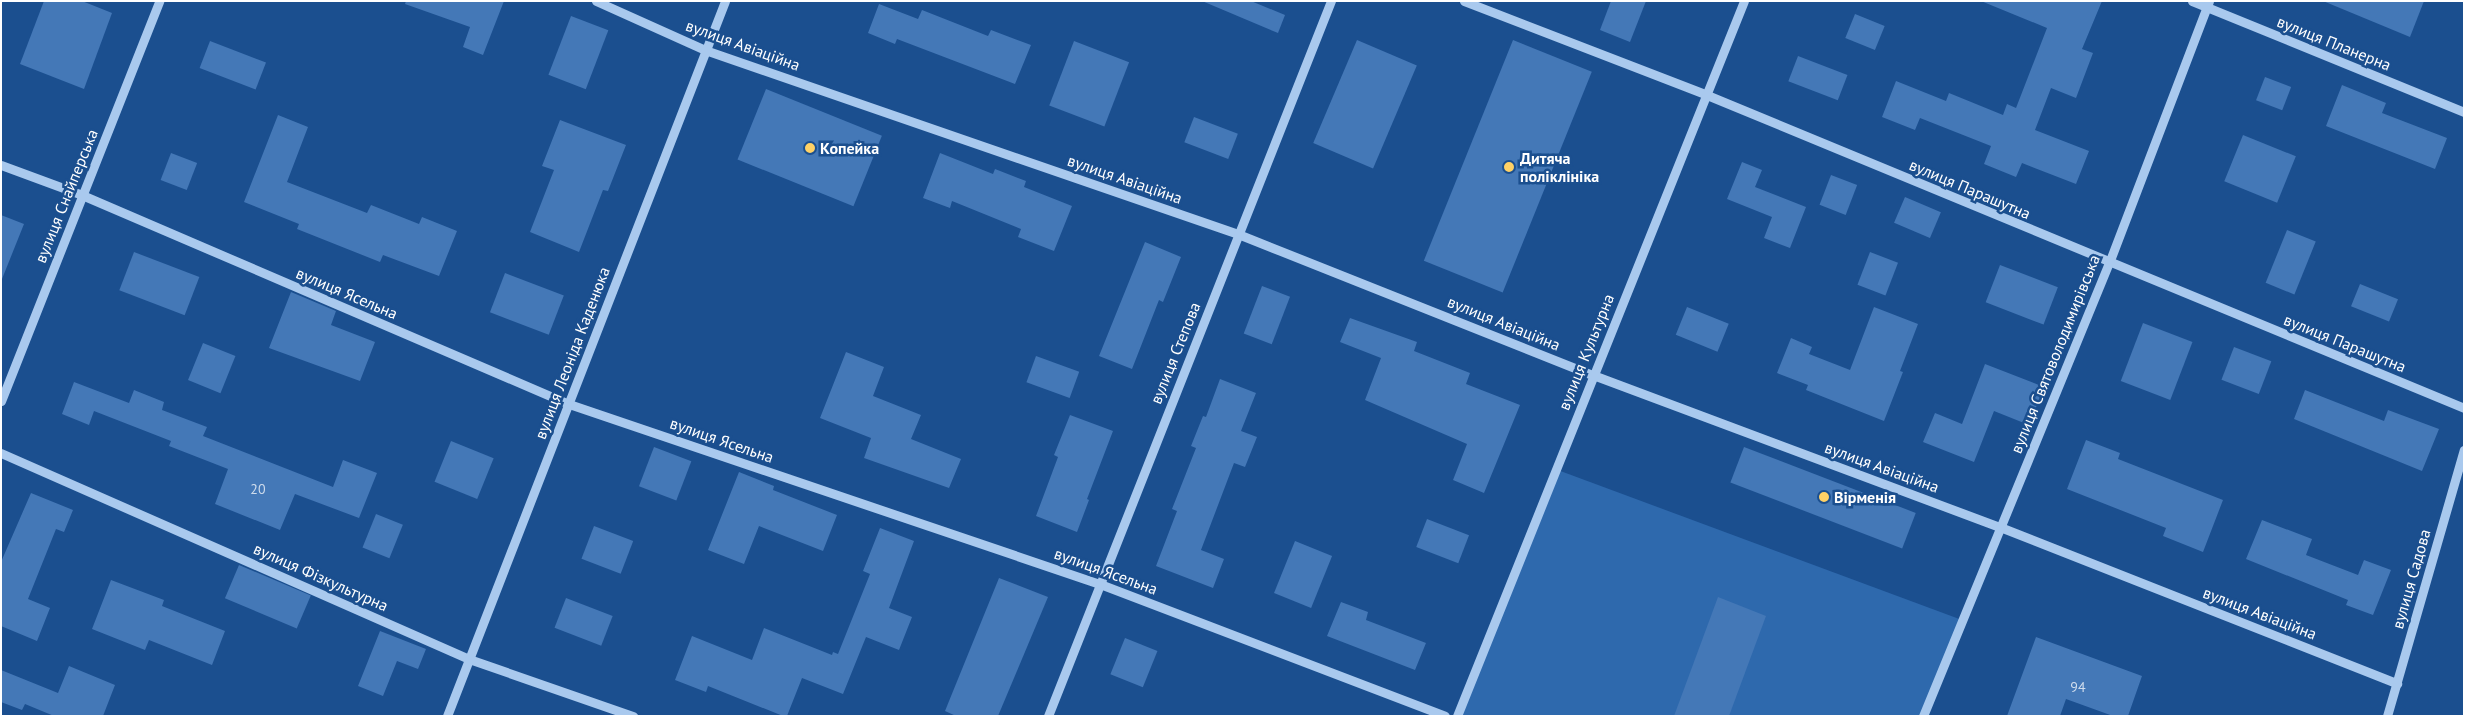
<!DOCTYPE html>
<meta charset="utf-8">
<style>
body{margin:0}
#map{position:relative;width:2465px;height:717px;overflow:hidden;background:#1b4f8f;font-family:"PT Sans",sans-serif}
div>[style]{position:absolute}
.green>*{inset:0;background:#2e69ad}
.building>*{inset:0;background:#4478b7;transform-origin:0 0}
.minor>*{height:9px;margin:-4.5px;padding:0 4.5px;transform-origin:4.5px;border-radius:4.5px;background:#a9c9ee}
.dots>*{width:14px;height:14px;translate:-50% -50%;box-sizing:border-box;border:2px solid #1b4f8f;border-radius:50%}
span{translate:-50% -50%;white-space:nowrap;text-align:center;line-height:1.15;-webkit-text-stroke:5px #1b4f8f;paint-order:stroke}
.number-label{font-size:14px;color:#d0dded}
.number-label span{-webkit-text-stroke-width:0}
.street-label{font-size:16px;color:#fff}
.poi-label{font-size:16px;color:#fff;font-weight:700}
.left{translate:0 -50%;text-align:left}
.frame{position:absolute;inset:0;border:2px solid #fff;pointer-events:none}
</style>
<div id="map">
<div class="green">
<div style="clip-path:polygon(1555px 469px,1962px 620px,1923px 716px,1457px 716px)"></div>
</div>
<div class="building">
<div style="clip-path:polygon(44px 1px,82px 1px,112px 13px,84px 89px,20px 64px)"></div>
<div style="clip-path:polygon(406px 1px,504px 1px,483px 55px,463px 47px,470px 27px,405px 4px)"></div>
<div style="clip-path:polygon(1202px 1px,1251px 1px,1285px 15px,1278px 33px)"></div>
<div style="clip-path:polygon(1611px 1px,1646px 1px,1630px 42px,1600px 30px)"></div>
<div style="clip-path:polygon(1981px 1px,2102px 1px,2082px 49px,2093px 53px,2076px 98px,2051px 88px,2035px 130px,2089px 151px,2076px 184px,2022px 163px,2016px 177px,1984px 164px,1991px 146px,1920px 118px,1915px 130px,1882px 117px,1896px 81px,1946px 101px,1949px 93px,2003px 115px,2007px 104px,2016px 108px,2047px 28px)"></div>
<div style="clip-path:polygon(2323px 1px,2424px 1px,2410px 37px)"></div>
<div style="clip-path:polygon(879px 4px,918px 19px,922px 10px,988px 36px,991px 30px,1031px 45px,1015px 84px,897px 39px,895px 44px,868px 33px)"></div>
<div style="left:1855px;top:14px;width:32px;height:26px;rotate:22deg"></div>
<div style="left:571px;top:16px;width:40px;height:63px;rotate:21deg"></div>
<div style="left:1357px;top:40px;width:65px;height:112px;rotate:23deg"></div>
<div style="left:1513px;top:40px;width:85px;height:238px;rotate:22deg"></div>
<div style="left:210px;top:41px;width:60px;height:29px;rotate:21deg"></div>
<div style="left:1074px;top:41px;width:59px;height:69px;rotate:21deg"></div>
<div style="left:1798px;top:56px;width:53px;height:27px;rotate:21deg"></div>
<div style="left:2265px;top:77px;width:28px;height:25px;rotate:21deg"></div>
<div style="clip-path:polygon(2342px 85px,2386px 103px,2382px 113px,2447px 138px,2435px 169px,2326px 126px)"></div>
<div style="left:766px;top:89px;width:125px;height:76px;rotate:22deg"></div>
<div style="clip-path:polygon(278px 115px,308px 127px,287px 182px,367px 213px,371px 205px,419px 224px,422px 217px,457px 231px,439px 276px,383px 255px,380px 262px,297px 229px,299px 224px,244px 202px)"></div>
<div style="left:1194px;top:117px;width:47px;height:27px;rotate:21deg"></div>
<div style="clip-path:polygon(560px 120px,626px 145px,608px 191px,603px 190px,579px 252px,530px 232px,554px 170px,542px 166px)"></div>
<div style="left:2243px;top:135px;width:57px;height:50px;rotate:22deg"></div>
<div style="left:171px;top:153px;width:28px;height:29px;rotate:21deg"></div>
<div style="clip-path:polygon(940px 153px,993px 174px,995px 169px,1026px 181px,1024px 187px,1072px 206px,1054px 251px,1018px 237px,1021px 229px,952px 201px,950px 208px,923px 198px)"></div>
<div style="clip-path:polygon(1742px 162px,1762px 170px,1755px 187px,1806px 207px,1790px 248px,1764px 238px,1772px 217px,1727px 199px)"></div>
<div style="left:1831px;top:175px;width:28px;height:32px;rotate:21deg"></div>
<div style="left:1905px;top:197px;width:39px;height:28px;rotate:23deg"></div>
<div style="clip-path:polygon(1px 215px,24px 224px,2px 279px,1px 279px)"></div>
<div style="left:2287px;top:230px;width:31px;height:57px;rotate:22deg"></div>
<div style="clip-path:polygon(1145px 242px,1181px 257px,1163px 302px,1159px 300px,1132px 369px,1099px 356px)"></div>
<div style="left:134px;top:252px;width:70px;height:41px;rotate:21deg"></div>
<div style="left:1870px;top:252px;width:30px;height:35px;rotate:21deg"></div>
<div style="left:2000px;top:265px;width:62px;height:40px;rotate:21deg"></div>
<div style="left:505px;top:273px;width:63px;height:42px;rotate:21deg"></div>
<div style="left:2360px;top:284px;width:41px;height:24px;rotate:22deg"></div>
<div style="left:1262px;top:286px;width:30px;height:51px;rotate:21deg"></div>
<div style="clip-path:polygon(291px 292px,336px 311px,331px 325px,375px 342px,360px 381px,269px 348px)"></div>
<div style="left:1687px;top:307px;width:45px;height:30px;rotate:22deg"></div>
<div style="clip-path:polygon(1874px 307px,1918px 324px,1900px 371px,1903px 372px,1884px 421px,1806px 390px,1808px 385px,1777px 373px,1791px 338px,1812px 347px,1809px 354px,1850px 370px)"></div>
<div style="clip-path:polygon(1350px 318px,1417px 342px,1414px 351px,1470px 373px,1466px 384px,1520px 405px,1484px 493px,1453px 480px,1467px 444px,1365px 400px,1381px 358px,1340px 342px)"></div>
<div style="left:2143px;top:323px;width:53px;height:62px;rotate:21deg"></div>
<div style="left:203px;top:343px;width:35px;height:40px;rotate:22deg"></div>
<div style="left:2234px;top:347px;width:40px;height:35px;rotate:21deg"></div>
<div style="clip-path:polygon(846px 352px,884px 367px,873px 396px,921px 415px,911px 439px,961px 459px,949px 488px,864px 458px,871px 438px,820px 418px)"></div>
<div style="left:1036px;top:356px;width:46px;height:28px;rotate:20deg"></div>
<div style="clip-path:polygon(1985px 364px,2044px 387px,2029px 425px,1994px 411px,1974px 462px,1923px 442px,1935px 413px,1962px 424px)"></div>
<div style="clip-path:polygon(1220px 379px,1256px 393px,1241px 431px,1257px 437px,1245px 467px,1234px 463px,1201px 550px,1224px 559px,1213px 588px,1156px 566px,1177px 511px,1172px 509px,1196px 448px,1191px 446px,1203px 416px,1206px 417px)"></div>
<div style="clip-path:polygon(74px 382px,129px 403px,134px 390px,164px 402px,162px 410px,207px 427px,203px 436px,333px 487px,343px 460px,377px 473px,359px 518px,295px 494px,280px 530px,215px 504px,228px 469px,169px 446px,171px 441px,94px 411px,89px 425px,62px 414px)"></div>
<div style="clip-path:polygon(2305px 390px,2384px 421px,2388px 410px,2439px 429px,2422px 471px,2294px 419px)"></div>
<div style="clip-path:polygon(1070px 415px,1113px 431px,1087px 499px,1089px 500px,1077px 532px,1036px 516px,1058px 457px,1054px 455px)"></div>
<div style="clip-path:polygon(2086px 440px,2120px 453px,2118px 459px,2223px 500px,2203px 552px,2163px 536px,2166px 528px,2067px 489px)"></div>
<div style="left:451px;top:441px;width:46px;height:44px;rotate:22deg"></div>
<div style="left:654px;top:447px;width:40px;height:42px;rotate:21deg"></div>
<div style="left:1744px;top:447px;width:184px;height:38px;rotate:21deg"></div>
<div style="clip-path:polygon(739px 472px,774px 486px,773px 490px,837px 515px,823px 551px,759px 526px,744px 564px,708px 550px)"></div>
<div style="clip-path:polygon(31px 493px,73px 510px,64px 532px,56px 529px,28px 599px,50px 608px,37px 641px,1px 626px,1px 562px)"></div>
<div style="left:376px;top:514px;width:29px;height:36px;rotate:22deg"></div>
<div style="left:1427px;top:519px;width:45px;height:30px;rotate:21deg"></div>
<div style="clip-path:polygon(2262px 520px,2312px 539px,2306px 555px,2358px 575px,2364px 560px,2391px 570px,2373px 615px,2346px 605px,2348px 600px,2246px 559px)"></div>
<div style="left:594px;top:526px;width:42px;height:35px;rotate:21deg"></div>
<div style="clip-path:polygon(880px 528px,914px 541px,889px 608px,912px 617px,899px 650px,866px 637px,843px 694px,802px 678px,787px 716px,783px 716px,708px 686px,706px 692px,675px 680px,692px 636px,752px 660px,764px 628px,832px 655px,833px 652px,838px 654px,870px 574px,863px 571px)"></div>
<div style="left:1295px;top:541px;width:40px;height:56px;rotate:22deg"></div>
<div style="left:239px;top:565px;width:78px;height:36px;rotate:23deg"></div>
<div style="clip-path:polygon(999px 578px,1048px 597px,998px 716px,956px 716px,945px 711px)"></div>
<div style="clip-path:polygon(111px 580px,164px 600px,162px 606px,225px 631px,212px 665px,149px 640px,145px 650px,92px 629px)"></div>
<div style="clip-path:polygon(1718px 597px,1766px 616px,1729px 716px,1674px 716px)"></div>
<div style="left:566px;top:598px;width:50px;height:32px;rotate:21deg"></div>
<div style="clip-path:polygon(1341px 602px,1368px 612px,1366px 620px,1426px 643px,1415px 670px,1327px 636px)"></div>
<div style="clip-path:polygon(380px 631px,426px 649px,418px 669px,397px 661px,383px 696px,358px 686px)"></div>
<div style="clip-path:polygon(2036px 637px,2142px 676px,2128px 716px,2113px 716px,2066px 699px,2060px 716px,2007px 716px)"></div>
<div style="left:1125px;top:638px;width:35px;height:39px;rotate:22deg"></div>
<div style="clip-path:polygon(69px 666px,115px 685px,103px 716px,54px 716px,25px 704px,22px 710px,1px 702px,1px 670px,58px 693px)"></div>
</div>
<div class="minor">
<div style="left:596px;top:1px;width:120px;rotate:24.2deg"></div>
<div style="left:705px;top:50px;width:564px;rotate:19.05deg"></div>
<div style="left:1238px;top:234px;width:382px;rotate:21.7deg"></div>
<div style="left:1593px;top:375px;width:434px;rotate:20.5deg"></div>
<div style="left:2000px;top:527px;width:427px;rotate:21.5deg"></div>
<div style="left:1464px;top:1px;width:261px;rotate:21.1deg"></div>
<div style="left:1707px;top:95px;width:819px;rotate:22.46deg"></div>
<div style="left:2192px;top:1px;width:294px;rotate:22.2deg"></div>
<div style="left:1px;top:165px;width:86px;rotate:20.3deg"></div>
<div style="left:82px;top:195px;width:530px;rotate:23.23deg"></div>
<div style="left:569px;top:404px;width:561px;rotate:18.73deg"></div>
<div style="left:1100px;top:584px;width:369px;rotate:20.9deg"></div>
<div style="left:1px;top:401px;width:430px;rotate:-68.4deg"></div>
<div style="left:1px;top:453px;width:511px;rotate:23.76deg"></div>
<div style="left:469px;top:659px;width:174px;rotate:19.2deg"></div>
<div style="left:447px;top:716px;width:767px;rotate:-68.75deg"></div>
<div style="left:1048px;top:716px;width:769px;rotate:-68.41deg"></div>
<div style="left:1457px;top:716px;width:770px;rotate:-68.13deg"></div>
<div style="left:1923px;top:716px;width:490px;rotate:-67.7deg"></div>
<div style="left:2109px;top:263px;width:280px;rotate:-69.1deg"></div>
<div style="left:2387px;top:716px;width:277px;rotate:-73.9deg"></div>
</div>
<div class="dots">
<div style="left:810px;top:148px;background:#ffd166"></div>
<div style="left:1509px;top:167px;background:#ffd166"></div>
<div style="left:1824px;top:497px;background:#ffd166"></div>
</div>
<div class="number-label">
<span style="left:258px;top:489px">20</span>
<span style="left:2078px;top:687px">94</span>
</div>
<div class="street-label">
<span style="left:2334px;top:43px;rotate:22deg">вулиця Планерна</span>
<span style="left:743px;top:45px;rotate:20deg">вулиця Авіаційна</span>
<span style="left:1125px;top:179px;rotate:19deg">вулиця Авіаційна</span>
<span style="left:1970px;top:189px;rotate:23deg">вулиця Парашутна</span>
<span style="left:66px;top:196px;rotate:-68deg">вулиця Снайперська</span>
<span style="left:347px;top:293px;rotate:23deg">вулиця Ясельна</span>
<span style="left:1504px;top:323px;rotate:22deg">вулиця Авіаційна</span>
<span style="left:2345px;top:343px;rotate:22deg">вулиця Парашутна</span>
<span style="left:1586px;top:352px;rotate:-68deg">вулиця Культурна</span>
<span style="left:572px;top:353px;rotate:-69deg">вулиця Леоніда Каденюка</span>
<span style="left:1175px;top:353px;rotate:-68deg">вулиця Степова</span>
<span style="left:2055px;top:354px;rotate:-68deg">вулиця Святоволодимирівська</span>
<span style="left:722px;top:440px;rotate:19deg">вулиця Ясельна</span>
<span style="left:1882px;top:467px;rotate:20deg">вулиця Авіаційна</span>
<span style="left:1106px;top:571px;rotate:20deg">вулиця Ясельна</span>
<span style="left:321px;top:577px;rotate:24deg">вулиця Фізкультурна</span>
<span style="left:2411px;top:579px;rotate:-74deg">вулиця Садова</span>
<span style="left:2260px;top:613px;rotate:21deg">вулиця Авіаційна</span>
</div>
<div class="poi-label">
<span class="left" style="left:820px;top:148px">Копейка</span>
<span class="left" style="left:1520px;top:167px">Дитяча<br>поліклініка</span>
<span class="left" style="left:1834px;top:497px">Вірменія</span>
</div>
<div class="frame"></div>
</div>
